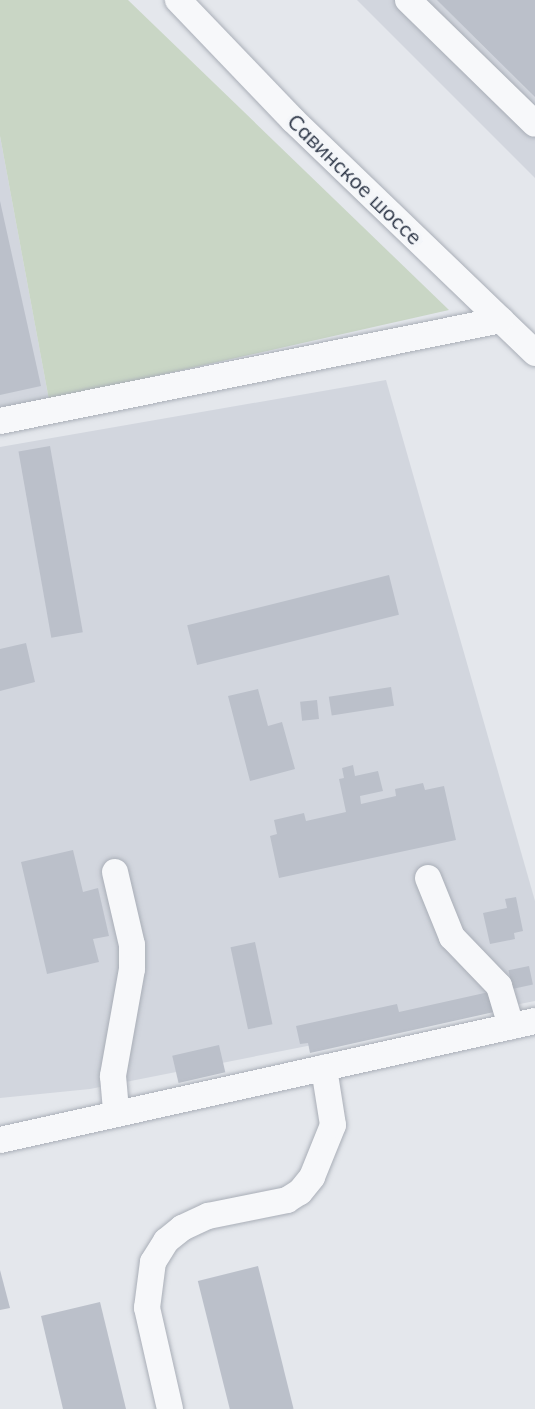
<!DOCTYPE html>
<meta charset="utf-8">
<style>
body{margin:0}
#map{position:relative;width:535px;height:1409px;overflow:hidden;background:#e4e7ec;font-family:Mulish,sans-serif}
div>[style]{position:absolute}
.built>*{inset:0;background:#d2d6de}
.green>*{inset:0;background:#c9d6c5}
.building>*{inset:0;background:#bbc0ca;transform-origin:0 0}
.roads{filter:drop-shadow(0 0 2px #a9aeb7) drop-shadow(0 0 2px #a9aeb7)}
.minor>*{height:26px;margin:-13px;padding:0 13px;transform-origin:13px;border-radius:13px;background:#f7f8fa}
span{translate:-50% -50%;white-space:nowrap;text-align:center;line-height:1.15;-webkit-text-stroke:7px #f4f6f9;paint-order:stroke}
.street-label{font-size:21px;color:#2b3445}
</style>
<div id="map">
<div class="built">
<div style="clip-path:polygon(357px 0,535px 0,535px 178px)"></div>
<div style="clip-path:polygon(0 136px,49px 400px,0 407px)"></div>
<div style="clip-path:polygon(386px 380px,535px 901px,535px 1001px,90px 1089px,0 1098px,0 447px)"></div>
</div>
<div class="green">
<div style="clip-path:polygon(0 0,128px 0,449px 310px,49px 400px,0 136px)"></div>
</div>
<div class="building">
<div style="clip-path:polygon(437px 0,535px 0,535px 97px)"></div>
<div style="clip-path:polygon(0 201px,41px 386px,0 395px)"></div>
<div style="left:50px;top:446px;width:189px;height:32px;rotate:80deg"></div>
<div style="left:389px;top:575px;width:41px;height:208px;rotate:76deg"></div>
<div style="clip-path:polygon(26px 643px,35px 682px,0 691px,0 649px)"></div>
<div style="left:391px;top:687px;width:19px;height:63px;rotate:81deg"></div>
<div style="clip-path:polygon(258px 689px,268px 726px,282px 722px,295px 769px,250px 781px,228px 696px)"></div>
<div style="left:317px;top:700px;width:19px;height:17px;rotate:84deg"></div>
<div style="clip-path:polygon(353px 765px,355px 776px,378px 771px,383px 791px,360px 796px,361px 804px,396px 796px,395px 789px,423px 783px,425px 790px,444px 786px,456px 840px,279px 878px,270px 836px,277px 834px,274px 820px,304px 813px,306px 821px,346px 812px,339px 779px,344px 778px,342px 768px)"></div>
<div style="clip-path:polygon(73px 850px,83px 892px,98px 888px,109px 936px,93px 939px,99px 962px,47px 974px,21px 862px)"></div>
<div style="clip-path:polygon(516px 897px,523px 931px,514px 933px,515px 939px,490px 944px,483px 913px,507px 908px,505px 899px)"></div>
<div style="left:255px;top:942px;width:84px;height:25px;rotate:78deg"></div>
<div style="left:529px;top:966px;width:19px;height:21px;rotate:78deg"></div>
<div style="clip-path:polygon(489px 992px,494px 1012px,310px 1053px,308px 1043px,300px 1044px,296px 1026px,397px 1004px,399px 1012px)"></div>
<div style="left:219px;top:1045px;width:28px;height:48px;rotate:77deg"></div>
<div style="left:258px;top:1266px;width:147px;height:62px;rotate:76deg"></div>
<div style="clip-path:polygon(0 1270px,10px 1308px,0 1310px)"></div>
<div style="clip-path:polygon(100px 1302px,126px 1409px,63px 1409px,41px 1316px)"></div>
</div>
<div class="roads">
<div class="minor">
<div style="left:178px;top:0;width:166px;rotate:46.2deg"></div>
<div style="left:293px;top:120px;width:336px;rotate:43.9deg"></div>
<div style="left:408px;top:0;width:177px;rotate:44.3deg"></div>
<div style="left:0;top:421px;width:511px;rotate:-11.4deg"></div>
<div style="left:115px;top:872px;width:75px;rotate:76.9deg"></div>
<div style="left:132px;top:945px;width:24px;rotate:90deg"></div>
<div style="left:132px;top:969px;width:109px;rotate:100.1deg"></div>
<div style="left:113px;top:1076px;width:38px;rotate:85deg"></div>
<div style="left:428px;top:878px;width:64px;rotate:67.9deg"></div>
<div style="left:452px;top:937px;width:68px;rotate:46.2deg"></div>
<div style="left:499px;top:986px;width:42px;rotate:73.3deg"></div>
<div style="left:0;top:1140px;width:548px;rotate:-12.54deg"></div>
<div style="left:170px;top:1409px;width:104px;rotate:-102.8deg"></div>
<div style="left:147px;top:1308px;width:46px;rotate:-82.6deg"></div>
<div style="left:153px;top:1262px;width:25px;rotate:-58deg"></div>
<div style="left:166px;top:1241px;width:21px;rotate:-39deg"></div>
<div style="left:182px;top:1228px;width:29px;rotate:-25deg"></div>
<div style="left:208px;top:1216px;width:81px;rotate:-11.4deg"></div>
<div style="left:287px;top:1200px;width:15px;rotate:-32deg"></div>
<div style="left:300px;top:1192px;width:19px;rotate:-51deg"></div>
<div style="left:312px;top:1177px;width:56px;rotate:-68deg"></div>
<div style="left:333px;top:1125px;width:58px;rotate:-99deg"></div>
</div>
</div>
<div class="street-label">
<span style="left:355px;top:179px;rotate:44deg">Савинское шоссе</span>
</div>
</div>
